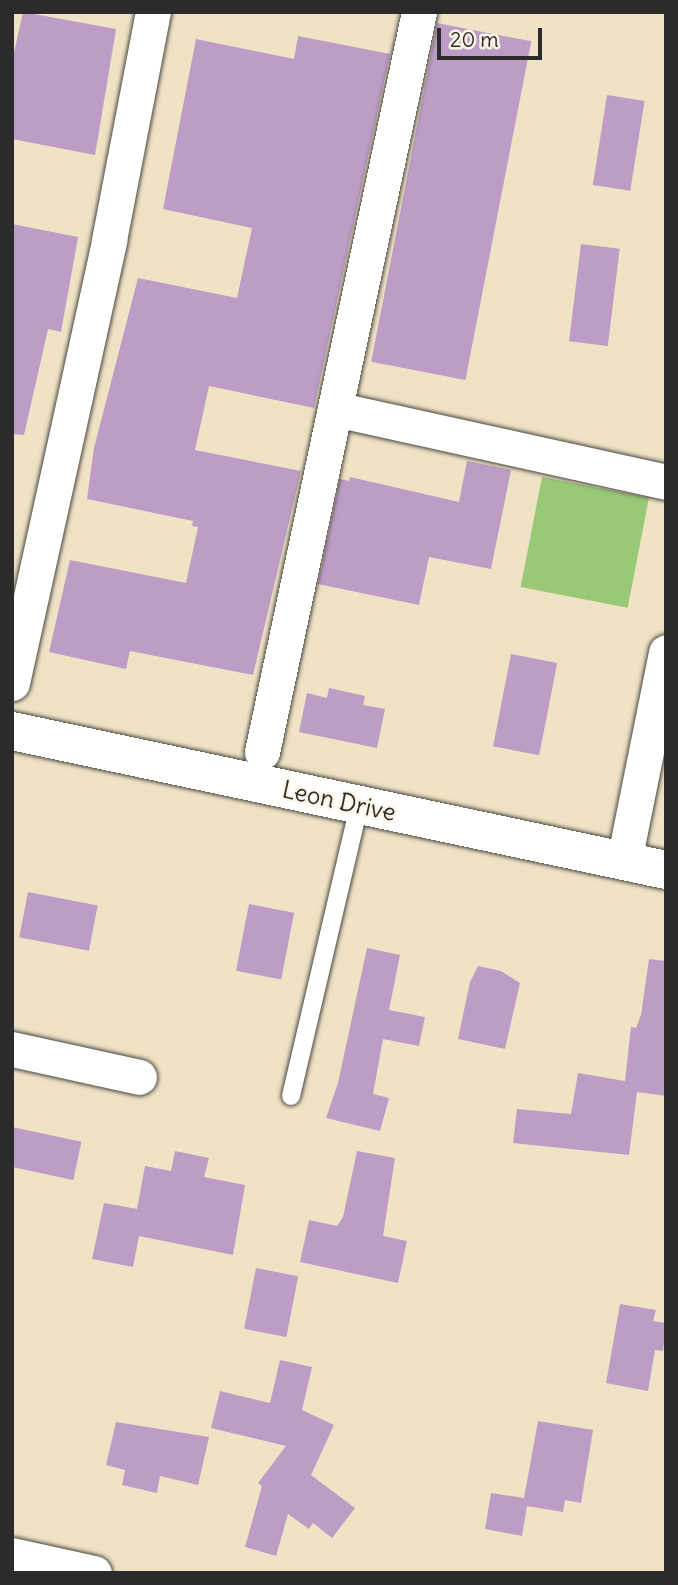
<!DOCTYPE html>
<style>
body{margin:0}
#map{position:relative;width:678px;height:1585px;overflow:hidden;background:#f0e3c5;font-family:Delius,sans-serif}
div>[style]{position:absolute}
.green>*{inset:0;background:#99c977;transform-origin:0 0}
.building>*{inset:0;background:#bd9dc5;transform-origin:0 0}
.roads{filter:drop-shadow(0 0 2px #494742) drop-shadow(0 0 2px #494742)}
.service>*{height:18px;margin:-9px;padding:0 9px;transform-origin:9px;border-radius:9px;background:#fff}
.minor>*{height:35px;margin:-17.5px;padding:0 17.5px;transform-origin:17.5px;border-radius:17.5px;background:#fff}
.tertiary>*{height:38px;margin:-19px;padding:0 19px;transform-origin:19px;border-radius:19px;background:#fff}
span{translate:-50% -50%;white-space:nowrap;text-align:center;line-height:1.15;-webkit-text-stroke:5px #fcf5e5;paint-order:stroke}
.street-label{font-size:24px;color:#2b2b2b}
.frame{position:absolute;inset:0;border:14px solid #2b2b2b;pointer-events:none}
.scale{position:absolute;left:437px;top:28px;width:105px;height:32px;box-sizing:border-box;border:4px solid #2b2b2b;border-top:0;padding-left:9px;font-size:21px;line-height:24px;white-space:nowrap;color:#2b2b2b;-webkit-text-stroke:5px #fcf5e5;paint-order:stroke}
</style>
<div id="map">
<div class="green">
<div style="left:542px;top:477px;width:109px;height:112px;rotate:11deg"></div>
</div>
<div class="building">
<div style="clip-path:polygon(23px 12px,116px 29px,95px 155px,12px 139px,12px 62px)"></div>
<div style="left:437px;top:23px;width:96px;height:345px;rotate:11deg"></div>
<div style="clip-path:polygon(298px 36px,390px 54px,314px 408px,209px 386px,195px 450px,301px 471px,253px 675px,130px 651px,126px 669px,49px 652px,70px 560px,186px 583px,198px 527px,192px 526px,193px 521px,87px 499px,94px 448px,138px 278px,237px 298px,252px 228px,163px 209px,196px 39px,294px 59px)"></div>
<div style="left:607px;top:95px;width:38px;height:91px;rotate:9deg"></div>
<div style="clip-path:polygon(12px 224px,78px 237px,61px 332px,48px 329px,24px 435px,12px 434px)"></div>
<div style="left:581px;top:244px;width:39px;height:98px;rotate:7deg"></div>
<div style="clip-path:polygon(467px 461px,511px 470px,491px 569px,429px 557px,419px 605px,318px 584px,340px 479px,349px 481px,350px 477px,459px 502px)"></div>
<div style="left:511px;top:654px;width:47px;height:94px;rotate:11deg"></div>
<div style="clip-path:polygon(329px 688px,365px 696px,363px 705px,385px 709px,377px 748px,299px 732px,307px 693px,327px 698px)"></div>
<div style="left:28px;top:892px;width:71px;height:46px;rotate:11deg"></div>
<div style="left:249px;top:904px;width:46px;height:68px;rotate:11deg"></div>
<div style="clip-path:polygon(367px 948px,400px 955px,389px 1010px,425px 1017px,419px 1046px,383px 1039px,373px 1094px,389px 1098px,380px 1131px,326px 1118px,338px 1083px)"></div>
<div style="clip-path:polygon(649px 959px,666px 961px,666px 1096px,637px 1092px,629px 1155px,513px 1143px,517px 1109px,571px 1114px,578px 1073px,625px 1081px,631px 1027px,636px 1028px,641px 1015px)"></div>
<div style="clip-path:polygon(478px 966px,501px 971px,520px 983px,505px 1049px,458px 1039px,470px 982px)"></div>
<div style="left:12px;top:1127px;width:71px;height:39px;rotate:12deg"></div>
<div style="clip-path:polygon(175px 1151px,209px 1158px,204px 1177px,245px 1185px,233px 1255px,139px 1236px,133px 1267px,92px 1259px,104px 1203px,137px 1209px,145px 1166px,171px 1171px)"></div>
<div style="clip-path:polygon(357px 1151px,395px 1158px,383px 1236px,407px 1241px,398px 1283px,300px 1262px,309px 1220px,337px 1226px,343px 1217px)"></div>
<div style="left:256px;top:1268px;width:43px;height:62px;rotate:11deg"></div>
<div style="clip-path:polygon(620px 1304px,656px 1310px,653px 1321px,666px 1323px,663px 1351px,655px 1350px,648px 1391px,606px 1383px)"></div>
<div style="clip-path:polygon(280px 1360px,312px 1367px,302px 1410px,334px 1425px,311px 1475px,355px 1508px,332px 1538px,313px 1523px,309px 1529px,288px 1514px,276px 1556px,245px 1547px,262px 1486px,258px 1483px,286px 1446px,211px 1428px,220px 1391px,270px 1403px)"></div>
<div style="clip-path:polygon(538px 1421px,593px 1430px,581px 1503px,565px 1500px,563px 1512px,527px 1506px,522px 1536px,485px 1529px,491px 1493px,524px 1498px)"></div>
<div style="clip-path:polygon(116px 1422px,209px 1437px,198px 1485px,160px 1476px,157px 1493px,122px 1485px,125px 1470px,106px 1465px)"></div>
</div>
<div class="roads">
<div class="service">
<div style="left:291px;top:1096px;width:299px;rotate:-76.8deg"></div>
</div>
<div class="minor">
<div style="left:335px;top:409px;width:339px;rotate:12.4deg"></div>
<div style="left:12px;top:683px;width:453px;rotate:-77.6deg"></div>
<div style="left:109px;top:240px;width:232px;rotate:-79.1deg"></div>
<div style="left:262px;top:752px;width:756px;rotate:-78.02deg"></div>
<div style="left:624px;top:861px;width:213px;rotate:-78.6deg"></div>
<div style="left:12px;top:1049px;width:130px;rotate:12.4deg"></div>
<div style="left:12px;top:1555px;width:84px;rotate:12.4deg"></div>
</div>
<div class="tertiary">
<div style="left:12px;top:731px;width:669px;rotate:12deg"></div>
</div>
</div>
<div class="street-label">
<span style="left:339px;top:801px;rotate:12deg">Leon Drive</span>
</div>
<div class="frame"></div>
<div class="scale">20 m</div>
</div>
